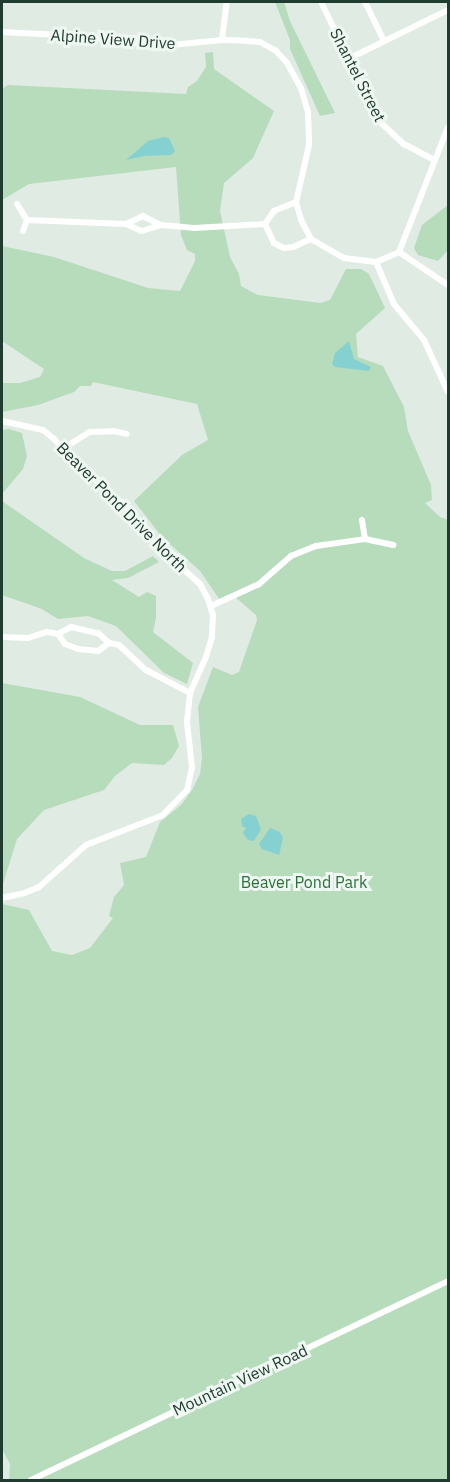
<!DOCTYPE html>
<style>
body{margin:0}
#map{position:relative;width:450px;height:1482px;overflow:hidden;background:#dfebe3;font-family:"IBM Plex Sans",sans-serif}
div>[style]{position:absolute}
.green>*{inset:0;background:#b7dcbb}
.water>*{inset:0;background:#85d1d1}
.street>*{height:6px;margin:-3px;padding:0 3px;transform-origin:3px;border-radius:3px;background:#fff}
span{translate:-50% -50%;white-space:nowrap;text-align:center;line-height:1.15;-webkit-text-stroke:6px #eff7f2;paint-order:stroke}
.street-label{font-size:16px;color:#203b2f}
.park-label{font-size:16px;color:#2a723a}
.frame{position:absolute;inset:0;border:3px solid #203b2f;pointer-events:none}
</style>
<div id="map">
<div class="green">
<div style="clip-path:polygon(275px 2px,284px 2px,290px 21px,335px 113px,320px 116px,290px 49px,290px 40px)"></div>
<div style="clip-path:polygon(213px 52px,214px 69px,274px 111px,253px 158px,224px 183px,220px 211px,230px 257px,239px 274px,241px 286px,258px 295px,320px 303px,330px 300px,346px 269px,361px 269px,369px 274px,385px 308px,356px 334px,358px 357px,383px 366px,404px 407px,408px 431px,431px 485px,432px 500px,425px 503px,440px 517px,448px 520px,448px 1480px,9px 1480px,10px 1464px,2px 1449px,2px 904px,29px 910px,52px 951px,72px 955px,90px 948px,113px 918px,109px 916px,114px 897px,124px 885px,120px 863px,146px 857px,160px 822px,181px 805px,192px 790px,200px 774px,202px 758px,198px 707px,213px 667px,232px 675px,239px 672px,257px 620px,256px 615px,234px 596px,220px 600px,200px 571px,162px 537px,134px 501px,182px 455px,208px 440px,197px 404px,93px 382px,91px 386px,80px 386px,74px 392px,38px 405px,2px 412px,2px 383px,20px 383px,40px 377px,44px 369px,2px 341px,2px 246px,54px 257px,148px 288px,180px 291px,195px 261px,195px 254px,187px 250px,181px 235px,176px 167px,29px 184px,2px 200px,2px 89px,8px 85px,186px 94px,188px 87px,197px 81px,206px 67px,205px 53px)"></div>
<div style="clip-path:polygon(448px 205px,448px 250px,438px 261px,418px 255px,414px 248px,422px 225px)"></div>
<div style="clip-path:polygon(9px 429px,22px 433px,27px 456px,23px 469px,2px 494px,2px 430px)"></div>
<div style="clip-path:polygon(2px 501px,84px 558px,112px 571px,125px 571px,153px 556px,159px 562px,128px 578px,112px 580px,139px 597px,147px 592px,156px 596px,156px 618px,153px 632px,193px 663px,187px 684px,164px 673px,116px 626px,88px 616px,58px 619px,42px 609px,2px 595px)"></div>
<div style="clip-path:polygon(2px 683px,80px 697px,140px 725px,173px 725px,179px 746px,172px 758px,164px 765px,132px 763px,115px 776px,104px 790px,44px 810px,17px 839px,2px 887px)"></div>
</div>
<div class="water">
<div style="clip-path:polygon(164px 137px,169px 138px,175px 151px,171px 155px,144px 156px,126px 160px,148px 141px)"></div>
<div style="clip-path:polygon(349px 341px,354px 359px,371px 367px,369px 371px,335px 367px,332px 364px,335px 353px)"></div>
<div style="clip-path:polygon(249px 814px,256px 816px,261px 829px,254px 841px,248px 840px,243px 833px,246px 828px,242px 826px,241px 819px)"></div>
<div style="clip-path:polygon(270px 828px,280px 832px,283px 838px,279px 855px,262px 849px,259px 844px)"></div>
</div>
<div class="street">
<div style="left:321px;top:2px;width:134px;rotate:63.8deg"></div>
<div style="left:380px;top:122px;width:33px;rotate:43deg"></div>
<div style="left:404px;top:144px;width:34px;rotate:28deg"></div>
<div style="left:365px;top:2px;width:43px;rotate:64deg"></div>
<div style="left:2px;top:32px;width:80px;rotate:2.9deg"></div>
<div style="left:82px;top:36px;width:80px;rotate:7.2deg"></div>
<div style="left:161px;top:46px;width:61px;rotate:-5.6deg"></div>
<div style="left:222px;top:40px;width:25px;rotate:2deg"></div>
<div style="left:247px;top:41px;width:13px;rotate:4deg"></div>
<div style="left:260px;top:42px;width:18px;rotate:29deg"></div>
<div style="left:276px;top:51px;width:16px;rotate:47deg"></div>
<div style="left:287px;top:63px;width:29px;rotate:61deg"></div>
<div style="left:301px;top:88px;width:25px;rotate:74deg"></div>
<div style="left:308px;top:112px;width:33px;rotate:88deg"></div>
<div style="left:309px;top:145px;width:58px;rotate:102.8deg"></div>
<div style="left:296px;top:202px;width:19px;rotate:74deg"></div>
<div style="left:301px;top:220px;width:21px;rotate:62deg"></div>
<div style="left:311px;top:239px;width:38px;rotate:30deg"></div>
<div style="left:344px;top:258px;width:32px;rotate:7deg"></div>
<div style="left:376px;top:262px;width:25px;rotate:-23deg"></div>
<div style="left:399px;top:252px;width:134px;rotate:-68.6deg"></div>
<div style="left:222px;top:40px;width:38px;rotate:-83deg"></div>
<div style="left:348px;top:59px;width:111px;rotate:-26.1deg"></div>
<div style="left:296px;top:202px;width:24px;rotate:158deg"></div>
<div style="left:274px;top:211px;width:16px;rotate:125deg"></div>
<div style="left:265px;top:224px;width:21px;rotate:65deg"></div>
<div style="left:274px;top:243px;width:11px;rotate:27deg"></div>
<div style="left:284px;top:248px;width:9px;rotate:-6deg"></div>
<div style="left:293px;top:247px;width:20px;rotate:-24deg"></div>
<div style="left:17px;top:204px;width:19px;rotate:58deg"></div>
<div style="left:27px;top:220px;width:99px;rotate:2.3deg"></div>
<div style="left:126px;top:224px;width:17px;rotate:24deg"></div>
<div style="left:142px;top:231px;width:20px;rotate:-18deg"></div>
<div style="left:126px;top:224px;width:19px;rotate:-25deg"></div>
<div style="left:143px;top:216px;width:20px;rotate:27deg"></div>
<div style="left:161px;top:225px;width:33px;rotate:5deg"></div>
<div style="left:194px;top:228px;width:71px;rotate:-3.2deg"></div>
<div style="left:23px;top:231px;width:12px;rotate:-70deg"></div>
<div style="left:399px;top:252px;width:59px;rotate:34deg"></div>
<div style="left:376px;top:262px;width:46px;rotate:66.8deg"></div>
<div style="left:394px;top:304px;width:47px;rotate:50.2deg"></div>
<div style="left:424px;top:340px;width:57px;rotate:65.2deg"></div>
<div style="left:2px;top:421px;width:42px;rotate:12.4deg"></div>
<div style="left:43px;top:430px;width:14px;rotate:39deg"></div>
<div style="left:54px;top:439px;width:47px;rotate:45.9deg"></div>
<div style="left:87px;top:473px;width:50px;rotate:40.1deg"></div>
<div style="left:125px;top:505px;width:46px;rotate:52.9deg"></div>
<div style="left:153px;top:542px;width:63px;rotate:41.8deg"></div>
<div style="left:200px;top:584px;width:17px;rotate:62deg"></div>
<div style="left:208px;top:599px;width:17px;rotate:73deg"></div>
<div style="left:213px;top:615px;width:22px;rotate:93deg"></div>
<div style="left:212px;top:637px;width:21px;rotate:107deg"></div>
<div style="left:206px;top:657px;width:39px;rotate:114deg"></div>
<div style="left:190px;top:693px;width:30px;rotate:96deg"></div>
<div style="left:187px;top:723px;width:44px;rotate:83.5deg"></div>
<div style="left:192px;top:767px;width:24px;rotate:102deg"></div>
<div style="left:187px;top:790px;width:35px;rotate:134deg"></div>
<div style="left:163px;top:815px;width:83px;rotate:158.7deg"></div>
<div style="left:86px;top:845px;width:63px;rotate:138.2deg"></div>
<div style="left:39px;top:887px;width:15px;rotate:157deg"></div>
<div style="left:25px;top:893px;width:24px;rotate:168deg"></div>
<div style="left:64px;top:448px;width:31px;rotate:-32deg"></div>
<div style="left:90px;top:432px;width:23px;rotate:-2deg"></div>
<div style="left:113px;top:431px;width:14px;rotate:12deg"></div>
<div style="left:362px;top:520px;width:19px;rotate:81deg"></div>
<div style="left:211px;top:606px;width:53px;rotate:-24.6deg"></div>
<div style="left:259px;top:584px;width:43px;rotate:-41.2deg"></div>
<div style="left:291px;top:556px;width:27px;rotate:-22deg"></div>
<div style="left:316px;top:546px;width:49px;rotate:-8.1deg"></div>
<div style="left:365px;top:539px;width:29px;rotate:12deg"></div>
<div style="left:58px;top:634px;width:12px;rotate:55deg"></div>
<div style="left:65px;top:644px;width:14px;rotate:21deg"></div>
<div style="left:78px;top:649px;width:20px;rotate:6deg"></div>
<div style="left:98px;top:651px;width:14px;rotate:-36deg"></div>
<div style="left:2px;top:637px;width:26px;rotate:2deg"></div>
<div style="left:28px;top:638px;width:20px;rotate:-18deg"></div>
<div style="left:47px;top:632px;width:11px;rotate:10deg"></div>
<div style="left:58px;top:634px;width:15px;rotate:-28deg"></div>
<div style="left:71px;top:627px;width:28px;rotate:13deg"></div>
<div style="left:98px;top:633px;width:15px;rotate:42deg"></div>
<div style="left:109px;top:643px;width:10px;rotate:11deg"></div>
<div style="left:119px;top:645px;width:37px;rotate:43deg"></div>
<div style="left:146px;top:670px;width:50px;rotate:27.6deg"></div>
<div style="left:31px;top:1480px;width:462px;rotate:-25.5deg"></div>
</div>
<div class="street-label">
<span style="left:113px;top:39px;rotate:4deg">Alpine View Drive</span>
<span style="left:358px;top:75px;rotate:63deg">Shantel Street</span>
<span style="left:122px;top:507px;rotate:45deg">Beaver Pond Drive North</span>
<span style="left:240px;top:1380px;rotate:-25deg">Mountain View Road</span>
</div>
<div class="park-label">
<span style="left:304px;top:882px">Beaver Pond Park</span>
</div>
<div class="frame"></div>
</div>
